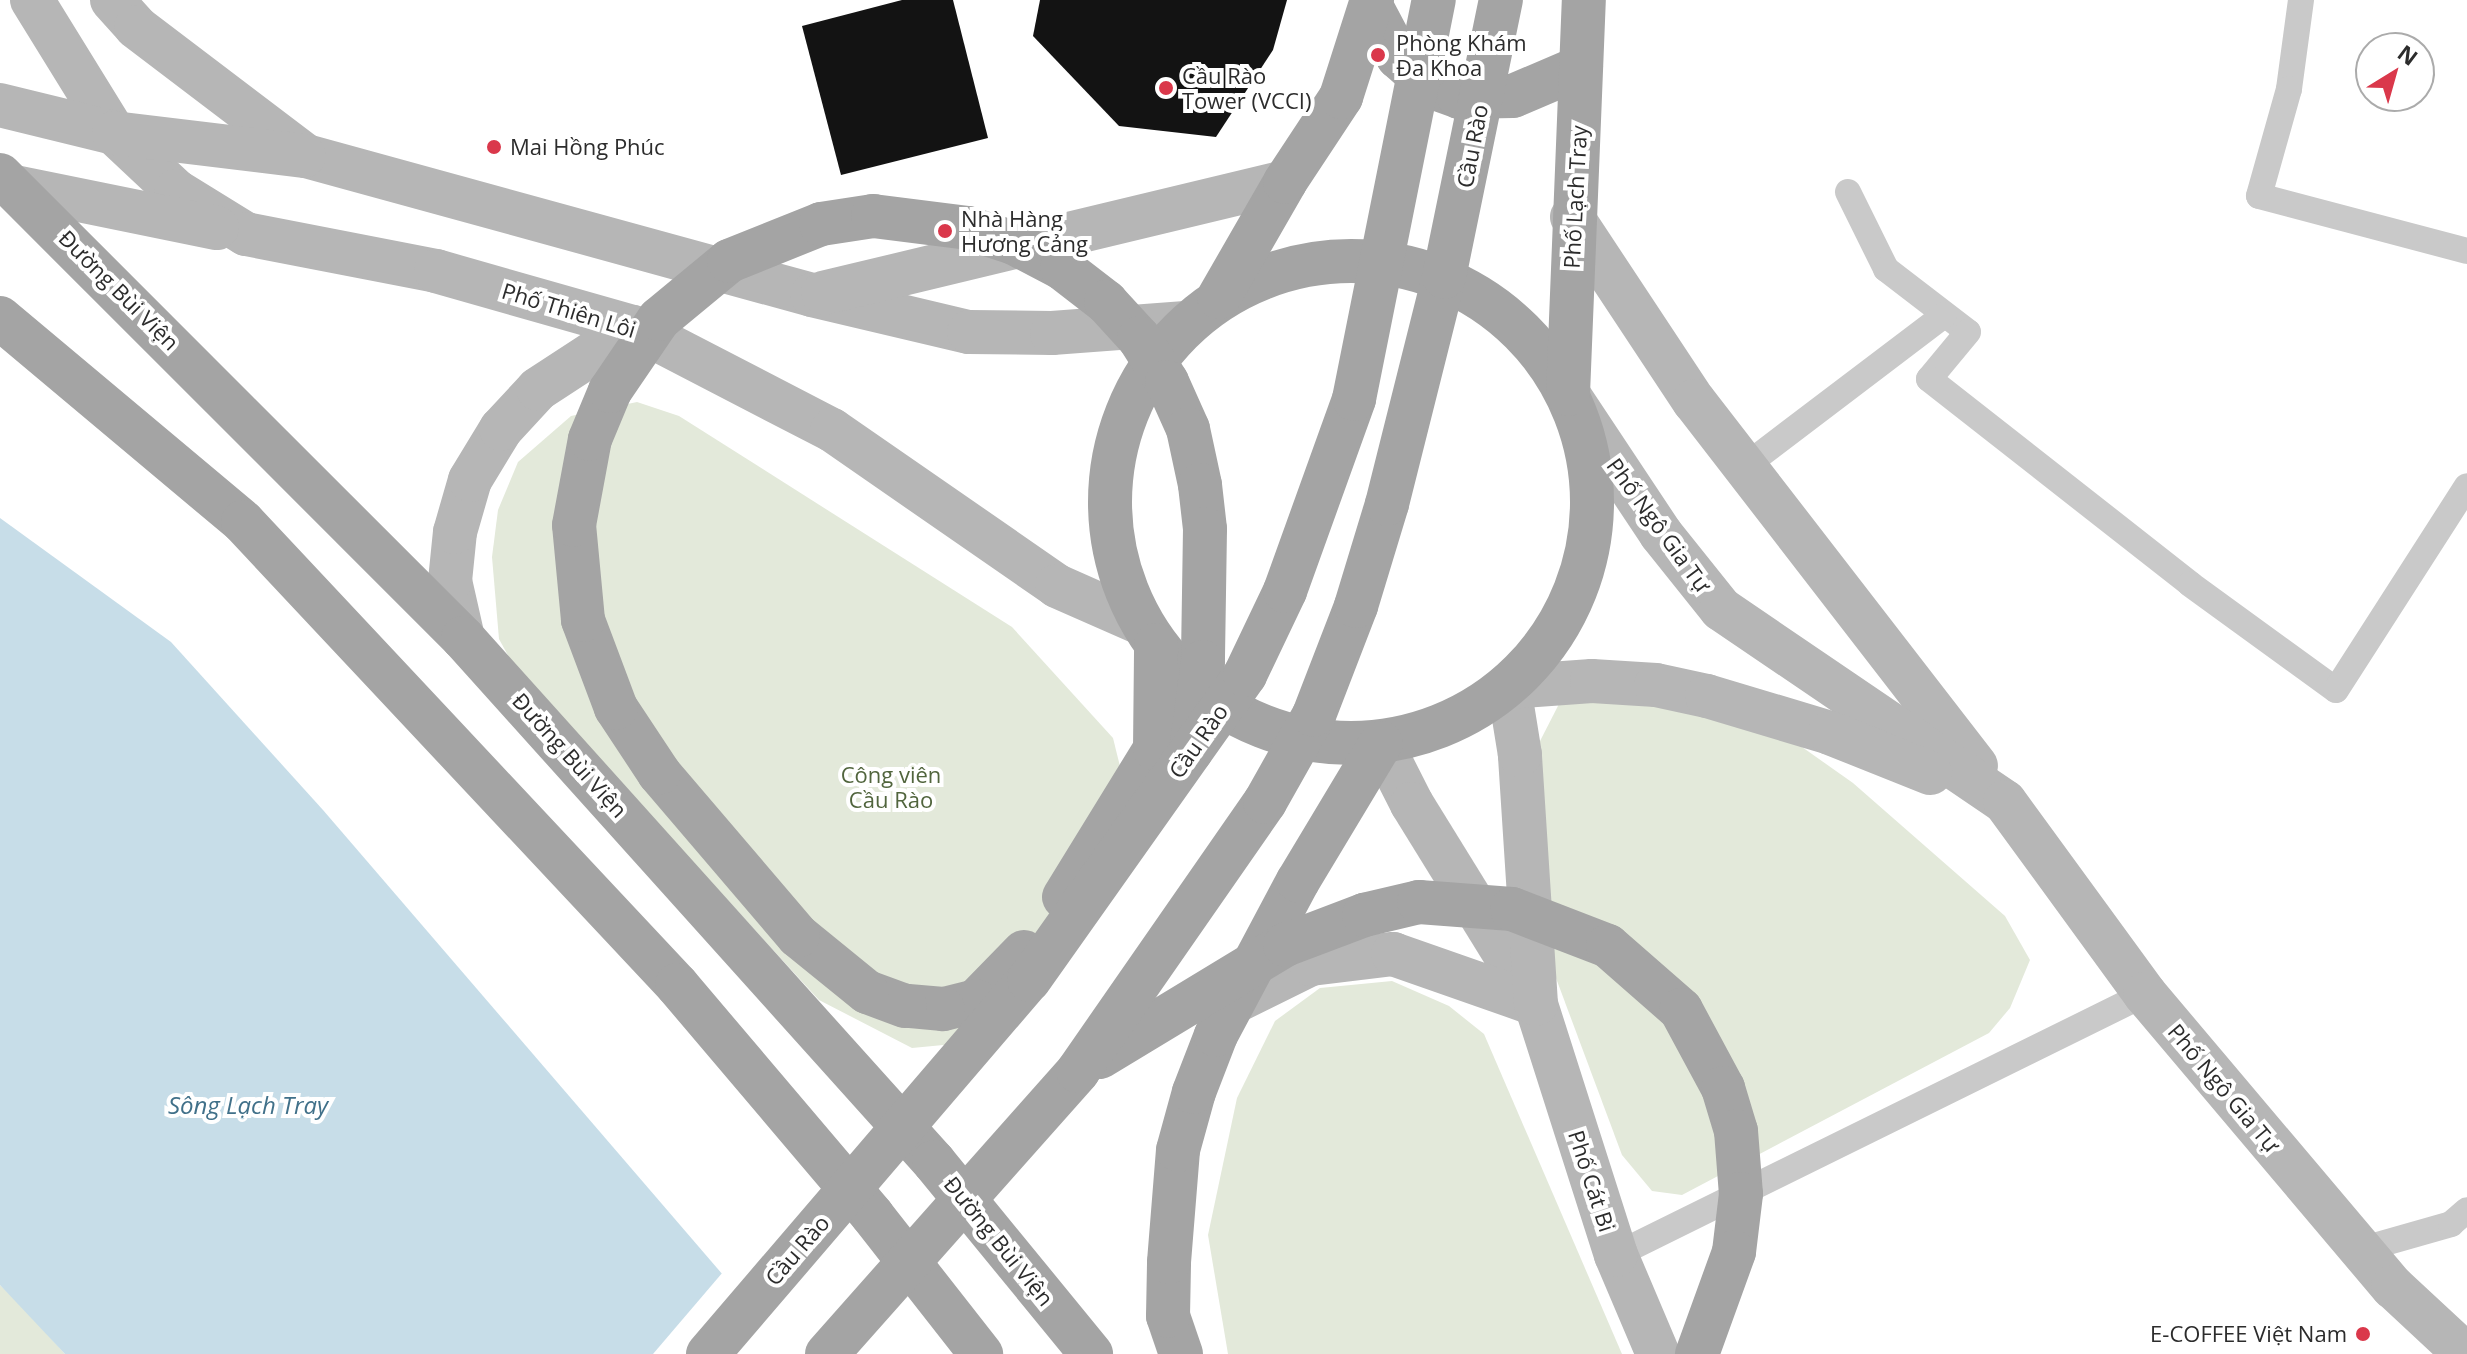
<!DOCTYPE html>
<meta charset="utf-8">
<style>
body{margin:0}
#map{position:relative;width:2467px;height:1354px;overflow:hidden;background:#fff;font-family:"Open Sans",sans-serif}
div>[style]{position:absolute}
.green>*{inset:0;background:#e3e9da}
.water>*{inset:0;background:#c7dde8}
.pier>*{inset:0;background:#fff}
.building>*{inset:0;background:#131313}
.lane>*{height:26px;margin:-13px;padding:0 13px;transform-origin:13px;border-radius:13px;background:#c9c9c9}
.secondary>*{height:44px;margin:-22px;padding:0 22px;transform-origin:22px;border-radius:22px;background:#b6b6b6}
.primary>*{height:44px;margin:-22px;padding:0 22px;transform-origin:22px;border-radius:22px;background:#a4a4a4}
.primary>.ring{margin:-22px;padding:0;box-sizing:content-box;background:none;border:44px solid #a4a4a4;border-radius:50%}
.primary-bridge>*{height:44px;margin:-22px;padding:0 22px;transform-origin:22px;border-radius:22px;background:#a4a4a4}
.dots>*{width:22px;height:22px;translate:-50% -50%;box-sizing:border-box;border:4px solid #fff;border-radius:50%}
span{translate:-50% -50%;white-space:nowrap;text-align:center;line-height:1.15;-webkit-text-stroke:8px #fff;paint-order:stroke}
.poi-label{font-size:22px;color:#2c2c2c}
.left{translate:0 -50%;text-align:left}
.right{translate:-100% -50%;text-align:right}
.street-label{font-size:22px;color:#2c2c2c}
.park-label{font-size:22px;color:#51653d}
.water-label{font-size:24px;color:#407089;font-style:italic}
.north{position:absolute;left:2355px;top:32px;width:80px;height:80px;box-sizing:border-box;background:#fff;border:2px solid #ababab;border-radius:50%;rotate:37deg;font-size:22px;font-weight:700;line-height:32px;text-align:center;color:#2c2c2c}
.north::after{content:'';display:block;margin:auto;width:28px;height:36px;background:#da384b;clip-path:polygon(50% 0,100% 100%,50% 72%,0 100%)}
</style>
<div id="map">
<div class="green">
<div style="clip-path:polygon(637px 402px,679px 416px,1012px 627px,1113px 738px,1131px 811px,964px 1043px,912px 1048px,819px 1000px,516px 670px,499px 639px,492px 557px,498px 510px,518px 462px,571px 416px)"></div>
<div style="clip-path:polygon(1626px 694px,1785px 735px,1853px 783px,2005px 916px,2030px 960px,2010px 1008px,1989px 1033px,1682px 1195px,1652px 1191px,1622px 1155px,1547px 954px,1538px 745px,1560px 702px)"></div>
<div style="clip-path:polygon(1392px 981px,1449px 1006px,1484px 1034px,1622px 1354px,1228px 1354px,1208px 1235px,1237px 1098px,1275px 1021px,1320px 988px)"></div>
<div style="clip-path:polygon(0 1285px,19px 1303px,65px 1354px,0 1354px)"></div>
</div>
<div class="water">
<div style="clip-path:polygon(0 518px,171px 642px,323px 810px,791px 1354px,65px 1354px,0 1285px)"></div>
</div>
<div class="pier">
<div style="clip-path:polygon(723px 1272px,794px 1351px,795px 1354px,653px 1354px)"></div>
</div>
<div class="building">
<div style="clip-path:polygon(902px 0,953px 0,988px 138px,841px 175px,802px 26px)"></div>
<div style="clip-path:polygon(1040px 0,1287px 0,1273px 50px,1216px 137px,1119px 126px,1033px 36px)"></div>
</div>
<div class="lane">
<div style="left:2301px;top:0;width:90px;rotate:97.7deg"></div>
<div style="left:2289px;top:89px;width:111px;rotate:105.7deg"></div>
<div style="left:2259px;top:196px;width:215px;rotate:14.8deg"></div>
<div style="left:1848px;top:192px;width:86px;rotate:63.7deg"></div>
<div style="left:1886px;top:269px;width:103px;rotate:37.5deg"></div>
<div style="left:1968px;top:332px;width:61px;rotate:129.7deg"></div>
<div style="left:1929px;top:379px;width:332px;rotate:38.1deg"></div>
<div style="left:2190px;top:584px;width:180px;rotate:36deg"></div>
<div style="left:2336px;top:690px;width:242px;rotate:-57.3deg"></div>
<div style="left:1744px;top:467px;width:251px;rotate:-37.2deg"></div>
<div style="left:2360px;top:1250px;width:95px;rotate:-15.9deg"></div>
<div style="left:2451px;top:1224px;width:21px;rotate:-41deg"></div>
<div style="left:1616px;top:1255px;width:590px;rotate:-26.26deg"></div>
</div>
<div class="secondary">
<div style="left:32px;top:0;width:156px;rotate:58.3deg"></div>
<div style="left:114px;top:133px;width:85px;rotate:43.1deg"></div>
<div style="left:176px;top:191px;width:82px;rotate:31.6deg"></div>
<div style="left:246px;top:234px;width:194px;rotate:11deg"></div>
<div style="left:436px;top:271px;width:205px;rotate:15.9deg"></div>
<div style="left:633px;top:327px;width:224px;rotate:27.4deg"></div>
<div style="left:832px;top:430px;width:274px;rotate:34.7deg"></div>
<div style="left:1057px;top:586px;width:92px;rotate:23.8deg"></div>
<div style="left:112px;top:0;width:36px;rotate:48deg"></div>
<div style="left:136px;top:27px;width:213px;rotate:37.2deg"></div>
<div style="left:306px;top:156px;width:525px;rotate:15.36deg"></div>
<div style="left:812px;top:295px;width:161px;rotate:13.3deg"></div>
<div style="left:969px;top:332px;width:83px;rotate:0.7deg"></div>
<div style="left:1052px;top:333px;width:134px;rotate:-4.3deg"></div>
<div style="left:0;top:105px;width:117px;rotate:13.8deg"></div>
<div style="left:114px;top:133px;width:191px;rotate:6.9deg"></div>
<div style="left:15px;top:187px;width:206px;rotate:11.5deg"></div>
<div style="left:1572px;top:217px;width:221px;rotate:56.5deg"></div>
<div style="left:1694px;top:401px;width:461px;rotate:52.3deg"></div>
<div style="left:823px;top:293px;width:475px;rotate:-13.5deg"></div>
<div style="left:1568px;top:394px;width:168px;rotate:56.4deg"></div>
<div style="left:1661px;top:534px;width:96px;rotate:51.3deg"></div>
<div style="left:1721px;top:609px;width:343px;rotate:34.2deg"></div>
<div style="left:2005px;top:802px;width:238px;rotate:53.9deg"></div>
<div style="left:2145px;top:994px;width:384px;rotate:49.8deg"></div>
<div style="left:2393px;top:1287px;width:98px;rotate:42.9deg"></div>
<div style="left:463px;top:638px;width:58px;rotate:-102.8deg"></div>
<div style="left:450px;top:581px;width:49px;rotate:-84.2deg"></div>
<div style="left:455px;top:532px;width:54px;rotate:-73.9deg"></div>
<div style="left:470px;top:480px;width:60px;rotate:-58.7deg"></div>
<div style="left:501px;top:429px;width:54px;rotate:-47.2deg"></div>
<div style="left:538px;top:389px;width:113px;rotate:-33.1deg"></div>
<div style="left:1381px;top:743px;width:68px;rotate:63.1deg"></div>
<div style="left:1412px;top:804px;width:225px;rotate:58.3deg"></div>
<div style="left:1236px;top:1001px;width:84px;rotate:-26.3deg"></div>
<div style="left:1311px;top:964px;width:83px;rotate:-7deg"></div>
<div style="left:1393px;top:954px;width:151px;rotate:19.3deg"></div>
<div style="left:1658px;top:1354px;width:108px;rotate:-113deg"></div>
<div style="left:1616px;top:1255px;width:263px;rotate:-107.7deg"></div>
<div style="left:1536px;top:1004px;width:250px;rotate:-93.7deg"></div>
<div style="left:1520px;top:755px;width:69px;rotate:-99.2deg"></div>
<div style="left:1509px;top:687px;width:83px;rotate:-4.1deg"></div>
<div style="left:1592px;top:681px;width:64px;rotate:3.6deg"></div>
<div style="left:1656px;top:685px;width:52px;rotate:12.2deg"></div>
<div style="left:1707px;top:696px;width:128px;rotate:16.7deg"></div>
<div style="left:1830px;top:733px;width:108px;rotate:21.8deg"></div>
</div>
<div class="primary">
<div style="left:1371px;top:6px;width:58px;rotate:62.1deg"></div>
<div style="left:1398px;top:57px;width:45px;rotate:41.4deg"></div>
<div style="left:1432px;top:87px;width:29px;rotate:20deg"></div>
<div style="left:1459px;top:97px;width:54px;rotate:-1.1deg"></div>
<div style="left:1513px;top:96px;width:74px;rotate:-23.1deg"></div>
<div style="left:0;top:175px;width:655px;rotate:45deg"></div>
<div style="left:463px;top:638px;width:705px;rotate:48.05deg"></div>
<div style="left:934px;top:1162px;width:248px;rotate:50.7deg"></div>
<div class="ring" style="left:1110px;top:261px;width:438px;height:438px"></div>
<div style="left:1219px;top:297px;width:133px;rotate:-60.1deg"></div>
<div style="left:1285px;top:182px;width:102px;rotate:-56.6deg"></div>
<div style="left:1341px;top:97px;width:102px;rotate:-72.3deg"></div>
<div style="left:0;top:318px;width:317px;rotate:40deg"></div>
<div style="left:243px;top:522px;width:635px;rotate:46.85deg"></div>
<div style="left:677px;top:985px;width:302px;rotate:49.7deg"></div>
<div style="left:872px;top:1215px;width:177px;rotate:51.9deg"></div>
<div style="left:1568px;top:394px;width:394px;rotate:-87.7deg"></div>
<div style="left:1064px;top:897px;width:174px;rotate:-58.4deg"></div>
<div style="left:1155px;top:749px;width:104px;rotate:-89.4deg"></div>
<div style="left:1181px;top:1354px;width:40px;rotate:-108.9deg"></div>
<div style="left:1168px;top:1316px;width:54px;rotate:-88.9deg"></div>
<div style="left:1169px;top:1262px;width:112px;rotate:-85.4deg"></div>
<div style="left:1178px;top:1150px;width:60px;rotate:-74.6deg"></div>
<div style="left:1194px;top:1092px;width:61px;rotate:-68.9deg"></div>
<div style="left:1216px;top:1035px;width:174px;rotate:-62deg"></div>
<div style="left:1298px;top:881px;width:161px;rotate:-59deg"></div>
</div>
<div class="primary-bridge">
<div style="left:1024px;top:952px;width:69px;rotate:134.4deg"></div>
<div style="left:976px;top:1001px;width:34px;rotate:166deg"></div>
<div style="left:943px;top:1009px;width:38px;rotate:-175deg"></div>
<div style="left:905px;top:1006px;width:40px;rotate:-159.8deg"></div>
<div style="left:867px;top:992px;width:89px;rotate:-140.9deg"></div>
<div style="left:798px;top:936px;width:214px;rotate:-130.5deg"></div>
<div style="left:659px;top:773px;width:78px;rotate:-123.5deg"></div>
<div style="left:616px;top:708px;width:94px;rotate:-110.6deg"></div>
<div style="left:583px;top:620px;width:95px;rotate:-95.4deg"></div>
<div style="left:574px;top:525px;width:87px;rotate:-79.5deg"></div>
<div style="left:590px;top:439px;width:52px;rotate:-67.4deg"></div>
<div style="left:610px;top:391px;width:87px;rotate:-55.8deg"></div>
<div style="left:659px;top:319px;width:91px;rotate:-39.6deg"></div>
<div style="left:729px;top:261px;width:99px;rotate:-21.9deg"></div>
<div style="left:821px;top:224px;width:53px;rotate:-8.7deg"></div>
<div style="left:873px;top:216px;width:96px;rotate:7.2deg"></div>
<div style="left:968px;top:228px;width:48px;rotate:18.1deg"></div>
<div style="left:1014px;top:243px;width:54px;rotate:27.5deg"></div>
<div style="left:1062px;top:268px;width:56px;rotate:37.7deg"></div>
<div style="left:1106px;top:302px;width:49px;rotate:47.5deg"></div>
<div style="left:1139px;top:338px;width:52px;rotate:57.5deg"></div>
<div style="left:1167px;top:382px;width:51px;rotate:65.9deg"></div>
<div style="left:1188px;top:429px;width:57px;rotate:77.9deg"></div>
<div style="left:1200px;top:485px;width:44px;rotate:83.5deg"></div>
<div style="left:1205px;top:529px;width:133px;rotate:90.9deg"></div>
<div style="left:1203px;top:662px;width:90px;rotate:97.7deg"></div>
<div style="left:1100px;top:1057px;width:216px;rotate:-31.2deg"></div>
<div style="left:1285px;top:945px;width:85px;rotate:-20.8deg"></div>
<div style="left:1364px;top:915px;width:57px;rotate:-13.3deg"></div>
<div style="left:1419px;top:902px;width:93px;rotate:4.3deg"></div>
<div style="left:1512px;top:909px;width:103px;rotate:21.1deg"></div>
<div style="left:1608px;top:946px;width:97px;rotate:41.2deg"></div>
<div style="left:1681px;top:1010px;width:89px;rotate:61.7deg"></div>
<div style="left:1723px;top:1088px;width:45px;rotate:73.2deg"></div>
<div style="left:1736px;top:1131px;width:63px;rotate:85.5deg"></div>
<div style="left:1741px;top:1194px;width:58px;rotate:96.9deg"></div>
<div style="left:1734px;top:1252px;width:109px;rotate:109.9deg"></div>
<div style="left:708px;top:1354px;width:493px;rotate:-49.4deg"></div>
<div style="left:1029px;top:980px;width:374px;rotate:-54.7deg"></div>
<div style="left:1245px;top:675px;width:93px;rotate:-64.5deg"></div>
<div style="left:1285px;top:591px;width:204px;rotate:-70.2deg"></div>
<div style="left:1354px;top:399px;width:407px;rotate:-78.7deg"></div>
<div style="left:827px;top:1354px;width:378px;rotate:-48.4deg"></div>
<div style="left:1078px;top:1071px;width:328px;rotate:-55.2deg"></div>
<div style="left:1265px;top:802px;width:100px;rotate:-60.6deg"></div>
<div style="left:1314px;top:715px;width:117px;rotate:-68.9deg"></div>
<div style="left:1356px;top:606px;width:107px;rotate:-73.1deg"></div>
<div style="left:1387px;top:504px;width:234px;rotate:-75.9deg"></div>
<div style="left:1444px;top:277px;width:283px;rotate:-78.4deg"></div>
</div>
<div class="dots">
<div style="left:1378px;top:55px;background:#da384b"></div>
<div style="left:1166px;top:88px;background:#da384b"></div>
<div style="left:494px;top:147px;background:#da384b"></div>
<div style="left:945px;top:231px;background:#da384b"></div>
<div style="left:2363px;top:1334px;background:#da384b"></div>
</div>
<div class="poi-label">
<span class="left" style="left:1396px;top:55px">Phòng Khám<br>Đa Khoa</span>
<span class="left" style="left:1182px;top:88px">Cầu Rào<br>Tower (VCCI)</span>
<span class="left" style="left:510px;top:147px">Mai Hồng Phúc</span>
<span class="left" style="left:961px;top:231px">Nhà Hàng<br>Hương Cảng</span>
<span class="right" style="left:2347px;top:1334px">E-COFFEE Việt Nam</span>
</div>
<div class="street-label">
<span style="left:1472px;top:146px;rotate:-79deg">Cầu Rào</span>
<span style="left:1575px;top:197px;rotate:-87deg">Phố Lạch Tray</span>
<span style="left:119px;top:290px;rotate:45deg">Đường Bùi Viện</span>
<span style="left:569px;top:310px;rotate:17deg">Phố Thiên Lôi</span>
<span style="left:1659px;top:525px;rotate:54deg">Phố Ngô Gia Tự</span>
<span style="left:1198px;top:741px;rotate:-55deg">Cầu Rào</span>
<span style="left:570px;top:755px;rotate:48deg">Đường Bùi Viện</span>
<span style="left:2224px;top:1088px;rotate:50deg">Phố Ngô Gia Tự</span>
<span style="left:1592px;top:1181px;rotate:72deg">Phố Cát Bi</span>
<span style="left:999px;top:1241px;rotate:51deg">Đường Bùi Viện</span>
<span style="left:797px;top:1250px;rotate:-49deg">Cầu Rào</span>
</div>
<div class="park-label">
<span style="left:891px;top:787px">Công viên<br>Cầu Rào</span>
</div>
<div class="water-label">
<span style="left:248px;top:1105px">Sông Lạch Tray</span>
</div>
<div class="north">N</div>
</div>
